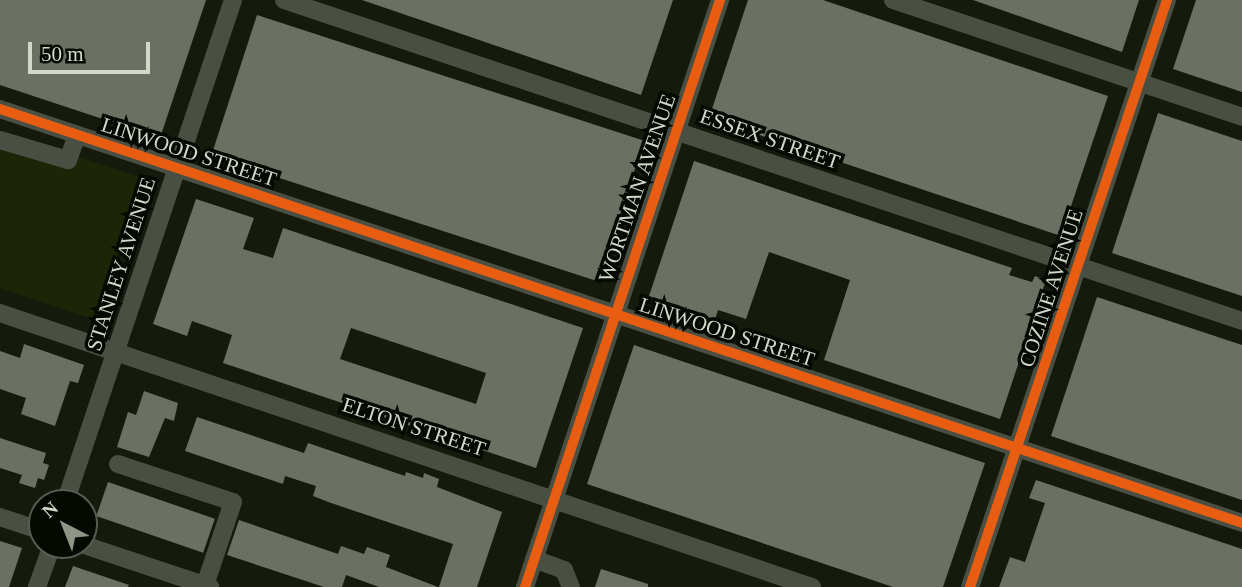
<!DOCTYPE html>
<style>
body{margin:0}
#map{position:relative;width:1242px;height:587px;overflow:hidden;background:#151a0c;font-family:Georgia,serif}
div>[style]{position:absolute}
.built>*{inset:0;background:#1c2606}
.building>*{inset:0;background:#6b7162;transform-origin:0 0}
.minor>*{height:18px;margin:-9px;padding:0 9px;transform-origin:9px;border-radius:9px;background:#4a4f43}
.cycleway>*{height:10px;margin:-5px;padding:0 5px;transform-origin:5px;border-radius:5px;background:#e95d12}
span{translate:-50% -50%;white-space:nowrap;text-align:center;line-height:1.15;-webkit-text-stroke:7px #050902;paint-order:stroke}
.street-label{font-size:21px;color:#d2d9c9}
.north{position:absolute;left:28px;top:489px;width:70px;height:70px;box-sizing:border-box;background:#050902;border:2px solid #575c52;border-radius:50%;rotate:318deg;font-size:19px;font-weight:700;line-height:28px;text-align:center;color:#d2d9c9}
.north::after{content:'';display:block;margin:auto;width:24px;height:32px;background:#909687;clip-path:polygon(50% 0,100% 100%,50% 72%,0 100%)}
.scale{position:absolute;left:28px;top:42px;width:122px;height:32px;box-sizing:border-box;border:4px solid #d2d9c9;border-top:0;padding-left:9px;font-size:21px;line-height:24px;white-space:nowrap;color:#d2d9c9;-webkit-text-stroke:5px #050902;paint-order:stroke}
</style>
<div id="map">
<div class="built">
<div style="clip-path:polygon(0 132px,143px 178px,96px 320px,0 288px)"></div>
</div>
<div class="building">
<div style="clip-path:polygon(0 0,206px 0,160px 138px,0 85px)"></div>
<div style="clip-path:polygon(362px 0,673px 0,641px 95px)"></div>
<div style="clip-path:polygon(748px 0,823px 0,1108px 96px,1061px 236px,709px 118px)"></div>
<div style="clip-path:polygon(973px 0,1139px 0,1122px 52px)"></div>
<div style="clip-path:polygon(1196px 0,1242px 0,1242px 92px,1173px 69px)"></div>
<div style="left:257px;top:15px;width:407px;height:148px;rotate:18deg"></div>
<div style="clip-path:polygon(1158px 113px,1242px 141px,1242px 296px,1112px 253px)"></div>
<div style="clip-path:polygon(694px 161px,1012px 268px,1009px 275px,1032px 282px,1035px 276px,1046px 280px,1000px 419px,824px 360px,850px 280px,769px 252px,746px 319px,718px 310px,714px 323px,647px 302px)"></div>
<div style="clip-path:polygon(evenodd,196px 199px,254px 218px,243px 249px,273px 258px,283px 228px,583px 328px,536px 468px,223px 363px,232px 335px,192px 321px,187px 336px,153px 324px,196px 199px,351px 328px,486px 373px,476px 404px,340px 359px,351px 328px)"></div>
<div style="clip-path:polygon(1097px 297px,1242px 345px,1242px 500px,1051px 436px)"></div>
<div style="clip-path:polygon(24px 344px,84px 365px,78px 383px,70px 381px,55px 426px,21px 414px,26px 398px,0 389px,0 351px,20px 358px)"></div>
<div style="clip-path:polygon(634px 345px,985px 463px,943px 587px,893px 587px,587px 484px)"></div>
<div style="clip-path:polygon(144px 391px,178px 403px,174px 421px,165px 418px,149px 457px,117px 447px,128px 412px,136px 415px)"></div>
<div style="clip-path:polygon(197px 417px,304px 453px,308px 443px,405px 476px,406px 472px,423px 478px,424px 473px,439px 479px,437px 487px,502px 512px,477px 587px,439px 587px,453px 544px,331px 503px,313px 496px,316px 486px,285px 476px,283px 484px,185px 451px)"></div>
<div style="clip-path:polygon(0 438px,46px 453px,43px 463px,49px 465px,44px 480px,38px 478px,35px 488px,19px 483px,22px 475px,0 468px)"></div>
<div style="clip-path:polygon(1036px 480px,1242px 549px,1242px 587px,999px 587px,1010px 557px,1025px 562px,1045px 503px,1029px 498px)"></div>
<div style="left:108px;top:482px;width:113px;height:36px;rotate:19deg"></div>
<div style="clip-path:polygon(239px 520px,338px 554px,341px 546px,364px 554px,367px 547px,390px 555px,386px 567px,438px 587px,379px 587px,346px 575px,342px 587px,324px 587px,227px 555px)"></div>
<div style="clip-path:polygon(0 541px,22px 548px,9px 587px,0 587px)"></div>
<div style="clip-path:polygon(73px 566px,129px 585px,128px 587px,65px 587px)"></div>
<div style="clip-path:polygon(601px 569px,648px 584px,648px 587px,595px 587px)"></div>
</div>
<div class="minor">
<div style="left:284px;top:0;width:1010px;rotate:18.52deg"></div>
<div style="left:893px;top:0;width:368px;rotate:18.5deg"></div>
<div style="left:0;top:109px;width:1309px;rotate:18.43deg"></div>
<div style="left:0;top:140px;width:71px;rotate:16.4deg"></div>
<div style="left:68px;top:160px;width:27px;rotate:-70deg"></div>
<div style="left:0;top:313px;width:857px;rotate:18.65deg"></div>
<div style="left:118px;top:464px;width:121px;rotate:18.3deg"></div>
<div style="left:233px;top:502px;width:88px;rotate:108.6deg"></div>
<div style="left:65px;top:503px;width:530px;rotate:-71.53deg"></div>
<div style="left:0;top:517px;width:44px;rotate:18.4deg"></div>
<div style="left:84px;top:545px;width:133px;rotate:18.4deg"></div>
<div style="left:534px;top:559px;width:32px;rotate:20deg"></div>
<div style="left:564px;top:570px;width:18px;rotate:68deg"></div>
<div style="left:37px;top:587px;width:45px;rotate:-70.3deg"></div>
<div style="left:525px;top:587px;width:619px;rotate:-71.62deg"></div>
<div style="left:970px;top:587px;width:619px;rotate:-71.45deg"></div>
</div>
<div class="cycleway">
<div style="left:0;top:109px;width:1309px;rotate:18.43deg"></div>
<div style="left:525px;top:587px;width:619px;rotate:-71.62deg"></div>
<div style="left:970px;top:587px;width:619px;rotate:-71.45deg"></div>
</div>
<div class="street-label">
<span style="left:770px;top:139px;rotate:19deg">ESSEX STREET</span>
<span style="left:189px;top:152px;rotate:18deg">LINWOOD STREET</span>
<span style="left:637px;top:188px;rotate:-71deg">WORTMAN AVENUE</span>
<span style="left:121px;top:264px;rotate:-72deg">STANLEY AVENUE</span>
<span style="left:1051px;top:288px;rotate:-72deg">COZINE AVENUE</span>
<span style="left:727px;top:332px;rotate:18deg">LINWOOD STREET</span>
<span style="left:414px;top:427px;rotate:18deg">ELTON STREET</span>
</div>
<div class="north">N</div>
<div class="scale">50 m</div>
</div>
